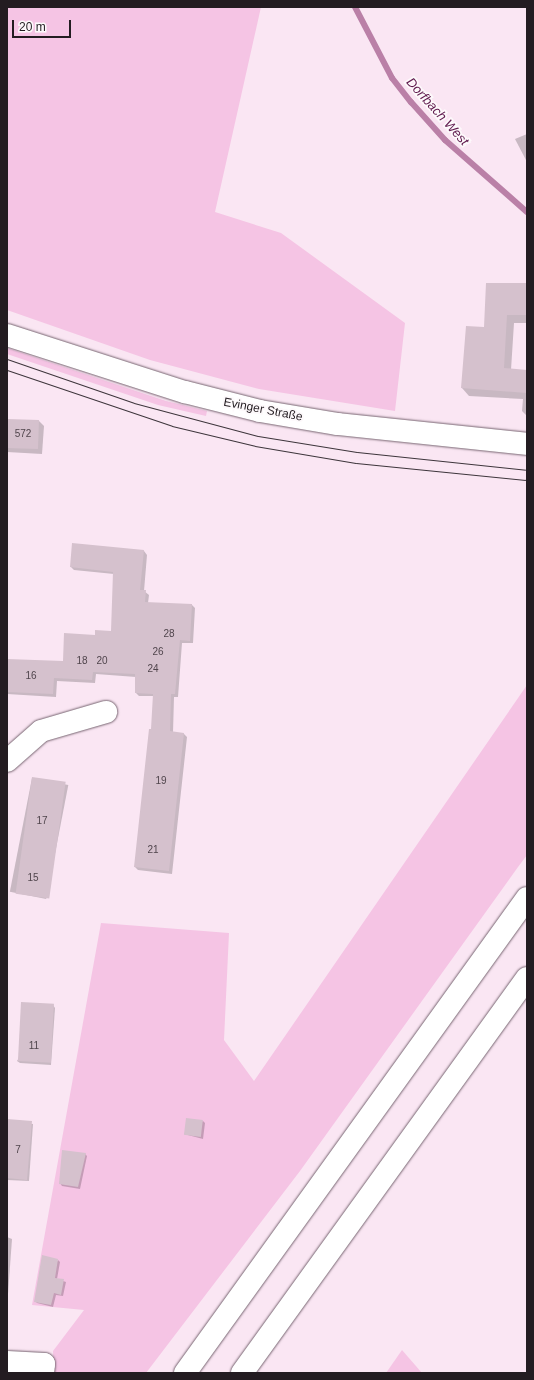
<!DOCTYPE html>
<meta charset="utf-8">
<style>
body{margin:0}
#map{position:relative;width:534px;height:1380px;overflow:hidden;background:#fae6f3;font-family:Arial,sans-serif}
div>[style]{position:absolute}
.green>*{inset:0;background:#f5c4e4}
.shadow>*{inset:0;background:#0003;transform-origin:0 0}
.stream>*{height:6px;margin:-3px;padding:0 3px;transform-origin:3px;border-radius:3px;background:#ba80a7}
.building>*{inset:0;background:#d5c1cd;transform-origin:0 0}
.roads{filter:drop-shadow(0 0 1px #776571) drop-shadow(0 0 1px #776571)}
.minor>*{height:22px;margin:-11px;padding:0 11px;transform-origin:11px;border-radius:11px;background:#fff}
.major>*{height:22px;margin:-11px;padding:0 11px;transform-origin:11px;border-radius:11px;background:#fff}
.highway>*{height:22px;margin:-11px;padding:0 11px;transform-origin:11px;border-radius:11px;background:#fff}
.tram>*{height:1px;margin:-0.5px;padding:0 0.5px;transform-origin:0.5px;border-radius:0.5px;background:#3d353b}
span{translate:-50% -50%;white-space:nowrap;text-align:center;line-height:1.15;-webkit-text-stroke:3.5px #fdf9fb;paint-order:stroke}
.number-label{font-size:10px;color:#50454c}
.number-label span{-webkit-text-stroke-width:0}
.street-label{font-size:12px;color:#231c21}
.water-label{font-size:13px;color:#5f194d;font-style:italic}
.frame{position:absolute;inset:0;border:8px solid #231c21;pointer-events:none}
.scale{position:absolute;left:12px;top:20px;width:59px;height:18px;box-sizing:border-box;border:2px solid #231c21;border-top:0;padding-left:5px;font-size:12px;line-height:14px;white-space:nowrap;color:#231c21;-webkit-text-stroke:3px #fdf9fb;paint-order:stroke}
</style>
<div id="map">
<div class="green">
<div style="clip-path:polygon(7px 7px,261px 7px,215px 212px,281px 233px,405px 323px,395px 411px,259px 389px,150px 360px,7px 310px)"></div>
<div style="clip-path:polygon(7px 348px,166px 401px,207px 411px,206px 416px,158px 405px,7px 354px)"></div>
<div style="clip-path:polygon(527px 685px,527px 855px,518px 867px,300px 1171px,146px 1373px,54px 1373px,53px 1351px,84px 1310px,32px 1305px,101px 923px,229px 933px,224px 1040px,254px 1081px)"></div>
<div style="clip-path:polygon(402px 1350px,422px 1373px,386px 1373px)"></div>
</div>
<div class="shadow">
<div style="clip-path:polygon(527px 134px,527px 162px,515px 139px)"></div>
<div style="clip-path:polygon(527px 284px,527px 323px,514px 323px,511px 370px,527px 371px,527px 416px,522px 411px,523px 399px,469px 396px,462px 388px,467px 327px,485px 328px)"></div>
<div style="clip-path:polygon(7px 420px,39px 421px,44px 426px,42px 454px,7px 452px)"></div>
<div style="clip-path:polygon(73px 544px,144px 551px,147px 555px,144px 591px,149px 595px,148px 603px,192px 605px,195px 608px,193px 643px,182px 643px,178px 697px,174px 697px,173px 733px,184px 734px,187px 737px,172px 874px,138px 870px,135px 867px,152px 730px,154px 696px,139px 696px,136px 693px,136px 677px,96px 674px,95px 683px,57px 681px,56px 697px,7px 694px,7px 660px,64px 662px,96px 636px,112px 632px,114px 574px,74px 570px,71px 567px)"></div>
<div style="left:32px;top:778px;width:37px;height:116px;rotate:11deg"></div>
<div style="clip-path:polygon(53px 1005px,55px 1008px,51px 1065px,20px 1063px,17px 1061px)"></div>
<div style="clip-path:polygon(7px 1120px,33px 1124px,29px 1181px,7px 1180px)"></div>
<div style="clip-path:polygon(203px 1121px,205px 1123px,203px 1139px,184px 1134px)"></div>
<div style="clip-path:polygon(85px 1154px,87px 1156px,80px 1189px,62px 1186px,60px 1183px)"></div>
<div style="clip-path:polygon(7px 1237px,12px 1239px,7px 1308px)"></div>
<div style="clip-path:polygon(58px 1260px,60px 1262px,57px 1279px,66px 1282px,63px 1296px,56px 1295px,53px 1307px,37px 1303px,35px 1301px)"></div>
</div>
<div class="stream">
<div style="left:355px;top:7px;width:80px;rotate:62.5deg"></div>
<div style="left:392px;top:78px;width:31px;rotate:52deg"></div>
<div style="left:411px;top:102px;width:51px;rotate:48.2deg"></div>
<div style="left:445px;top:140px;width:109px;rotate:41.3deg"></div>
</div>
<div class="building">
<div style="clip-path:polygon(486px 283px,527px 283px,527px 315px,507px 315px,504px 368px,527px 370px,527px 393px,461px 388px,466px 326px,484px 327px)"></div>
<div style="left:7px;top:419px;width:32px;height:29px;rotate:2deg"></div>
<div style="clip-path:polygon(72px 543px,144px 550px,140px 590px,146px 590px,145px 602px,192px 604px,190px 641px,180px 640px,175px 694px,171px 694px,170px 731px,184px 733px,169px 871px,134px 867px,149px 729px,151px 729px,153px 694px,135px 693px,135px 674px,93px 672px,92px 680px,54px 678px,53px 694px,7px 692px,7px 659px,63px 661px,64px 633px,95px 635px,95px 630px,111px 631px,113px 572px,70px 567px)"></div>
<div style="left:32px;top:777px;width:34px;height:118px;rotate:8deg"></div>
<div style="left:21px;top:1002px;width:33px;height:59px;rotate:3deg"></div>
<div style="left:186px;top:1118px;width:17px;height:17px;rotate:7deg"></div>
<div style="clip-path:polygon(7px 1119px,32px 1121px,27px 1180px,7px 1178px)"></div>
<div style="clip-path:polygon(62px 1150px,86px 1153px,78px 1187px,59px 1184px)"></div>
<div style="clip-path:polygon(42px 1255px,58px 1259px,55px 1278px,64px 1279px,61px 1295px,54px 1293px,51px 1305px,34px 1302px)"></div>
</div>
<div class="roads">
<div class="minor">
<div style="left:7px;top:761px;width:45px;rotate:-41.4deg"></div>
<div style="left:41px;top:731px;width:68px;rotate:-16.3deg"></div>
<div style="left:7px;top:1362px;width:37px;rotate:3deg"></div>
<div style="left:44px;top:1364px;width:9px;rotate:96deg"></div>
</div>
<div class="major">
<div style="left:7px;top:335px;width:187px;rotate:17.8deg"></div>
<div style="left:185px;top:392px;width:77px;rotate:14.2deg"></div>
<div style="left:260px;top:411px;width:79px;rotate:9.5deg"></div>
<div style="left:338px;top:424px;width:190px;rotate:6deg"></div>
</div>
<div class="highway">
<div style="left:185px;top:1373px;width:585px;rotate:-54.25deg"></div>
<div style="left:242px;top:1373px;width:487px;rotate:-54.2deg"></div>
</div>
</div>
<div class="tram">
<div style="left:7px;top:359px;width:134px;rotate:19.1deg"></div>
<div style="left:134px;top:403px;width:128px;rotate:14.9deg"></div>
<div style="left:258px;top:436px;width:100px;rotate:9.2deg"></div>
<div style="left:357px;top:452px;width:171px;rotate:6deg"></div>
<div style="left:7px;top:370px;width:174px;rotate:18.7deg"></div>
<div style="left:172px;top:426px;width:85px;rotate:13.5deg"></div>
<div style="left:255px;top:446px;width:102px;rotate:9.6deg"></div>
<div style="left:356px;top:463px;width:172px;rotate:5.7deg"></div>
</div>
<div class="number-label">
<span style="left:23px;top:434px">572</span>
<span style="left:169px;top:634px">28</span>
<span style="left:158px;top:652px">26</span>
<span style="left:82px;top:661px">18</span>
<span style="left:102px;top:661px">20</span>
<span style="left:153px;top:669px">24</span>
<span style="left:31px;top:676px">16</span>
<span style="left:161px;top:781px">19</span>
<span style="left:42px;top:821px">17</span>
<span style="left:153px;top:850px">21</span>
<span style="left:33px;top:878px">15</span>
<span style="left:34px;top:1046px">11</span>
<span style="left:18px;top:1150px">7</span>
</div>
<div class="street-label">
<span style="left:263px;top:410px;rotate:11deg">Evinger Straße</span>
</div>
<div class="water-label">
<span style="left:437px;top:112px;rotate:48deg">Dorfbach West</span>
</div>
<div class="frame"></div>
<div class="scale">20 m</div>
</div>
